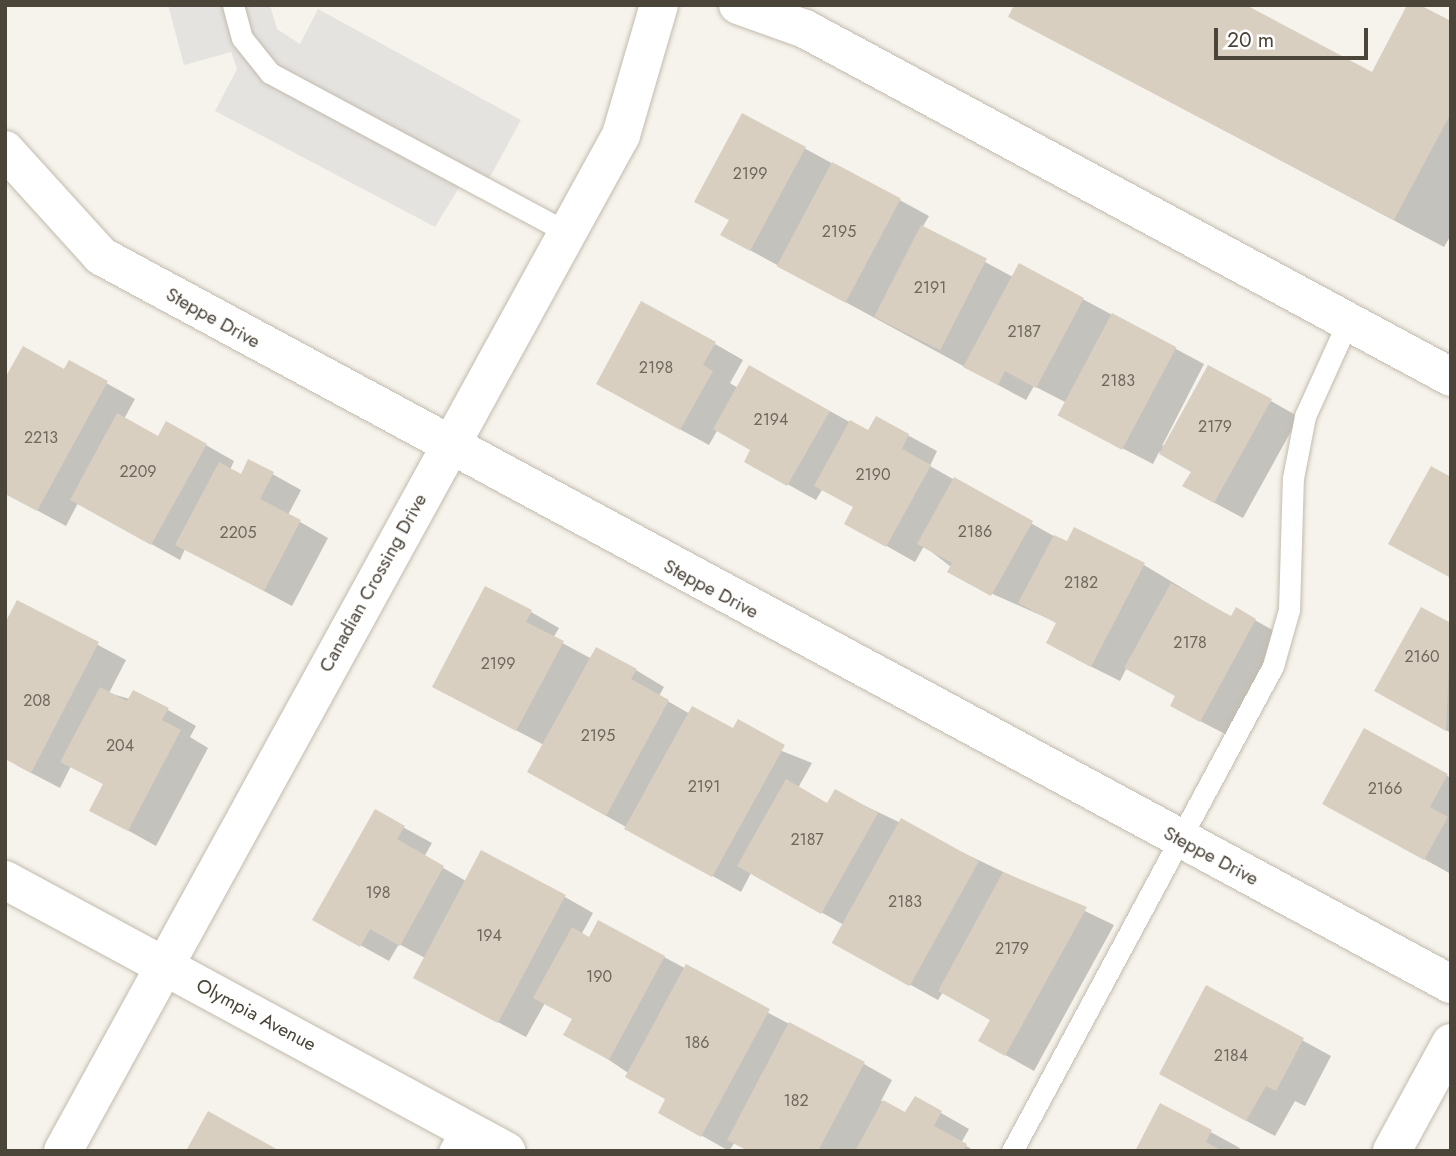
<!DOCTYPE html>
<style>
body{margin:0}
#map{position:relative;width:1456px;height:1156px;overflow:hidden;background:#f6f3ec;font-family:Jost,sans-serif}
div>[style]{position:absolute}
.parking>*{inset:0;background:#e5e3e0}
.shadow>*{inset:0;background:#0003}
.building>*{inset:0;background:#d8cfc1;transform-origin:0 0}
.roads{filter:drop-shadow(0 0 2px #c2bbae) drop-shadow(0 0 2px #c2bbae)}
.service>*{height:21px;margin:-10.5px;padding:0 10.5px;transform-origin:10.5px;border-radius:10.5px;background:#fff}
.minor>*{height:38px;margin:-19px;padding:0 19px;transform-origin:19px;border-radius:19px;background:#fff}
span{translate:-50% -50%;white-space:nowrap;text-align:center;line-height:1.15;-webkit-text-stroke:5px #fff;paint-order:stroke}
.number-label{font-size:16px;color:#6e675b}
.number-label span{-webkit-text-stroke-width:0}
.street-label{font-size:19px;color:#4b4439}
.frame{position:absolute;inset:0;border:7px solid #4b4439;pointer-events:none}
.scale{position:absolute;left:1214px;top:28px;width:154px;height:32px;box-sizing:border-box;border:4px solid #4b4439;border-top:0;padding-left:9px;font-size:21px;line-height:24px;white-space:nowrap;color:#4b4439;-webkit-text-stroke:5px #fff;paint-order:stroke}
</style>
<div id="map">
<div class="parking">
<div style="clip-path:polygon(168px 5px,270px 5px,277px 29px,300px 44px,318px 9px,521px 120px,484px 188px,465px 178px,435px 227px,215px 111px,237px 69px,231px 52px,184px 65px)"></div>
</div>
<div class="shadow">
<div style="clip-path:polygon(1010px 17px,1373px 74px,1451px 23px,1451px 235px,1444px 247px)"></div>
<div style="clip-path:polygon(743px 115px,929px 216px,922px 228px,1013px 277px,1019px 265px,1204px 364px,1162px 446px,1271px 401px,1299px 417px,1243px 518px,1213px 502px,1193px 471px,1159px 452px,1153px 464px,1089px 431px,1067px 403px,1034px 386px,1026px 400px,722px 235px,731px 220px)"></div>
<div style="clip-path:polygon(715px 344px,743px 360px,730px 383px,738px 388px,749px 367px,868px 432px,876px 418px,937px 451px,930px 466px,1059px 539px,1144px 565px,1232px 618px,1237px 610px,1283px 636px,1229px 736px,1200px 721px,1177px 696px,1127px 667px,1120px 681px,1076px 659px,1058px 623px,977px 587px,924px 546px,915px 562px,846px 523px,855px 507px,823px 488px,816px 500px,746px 461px,753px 450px,718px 429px,709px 445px,626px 400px)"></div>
<div style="clip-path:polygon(70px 363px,135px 399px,124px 419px,159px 438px,167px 423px,234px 461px,230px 470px,242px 476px,249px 461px,301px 490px,288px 515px,328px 538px,292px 606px,185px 549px,180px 560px,78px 503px,66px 526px,5px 493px)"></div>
<div style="clip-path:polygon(18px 602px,126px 660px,109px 693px,168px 710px,196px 726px,190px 737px,208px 748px,156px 846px,120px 826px,105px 785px,71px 766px,60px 788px,16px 765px)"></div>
<div style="clip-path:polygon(531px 612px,559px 628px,553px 638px,592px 659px,636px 670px,664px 687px,659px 696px,690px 714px,812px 763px,798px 788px,828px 805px,836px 792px,1114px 925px,1034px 1071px,980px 1041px,992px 1019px,943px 992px,938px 1000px,862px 958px,844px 925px,751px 873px,741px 892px,557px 788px,544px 745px,462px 702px)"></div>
<div style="clip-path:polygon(1451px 625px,1451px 733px,1404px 707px)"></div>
<div style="clip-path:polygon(1365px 730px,1451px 778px,1451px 874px,1352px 819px)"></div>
<div style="clip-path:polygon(375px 812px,432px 843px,424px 857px,466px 881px,565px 897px,593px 913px,581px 935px,664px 957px,864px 1064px,892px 1080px,881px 1101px,906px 1115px,915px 1098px,969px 1129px,961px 1143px,975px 1151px,750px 1151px,735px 1142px,729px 1151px,660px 1112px,667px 1099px,594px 1050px,574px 1019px,545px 1003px,526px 1037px,443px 993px,425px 958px,399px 944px,389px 961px,315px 920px)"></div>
<div style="clip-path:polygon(1207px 988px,1331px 1056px,1305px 1106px,1295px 1101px,1275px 1136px,1189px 1090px)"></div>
<div style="clip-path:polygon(1161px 1105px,1240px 1148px,1238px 1151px,1137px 1151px)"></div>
</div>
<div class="building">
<div style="clip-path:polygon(1014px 5px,1246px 5px,1372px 72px,1407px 5px,1420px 5px,1451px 21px,1451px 113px,1394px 220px,1008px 17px)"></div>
<div style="clip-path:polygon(742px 113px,806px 147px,750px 251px,720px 235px,729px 220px,694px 202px)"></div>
<div style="left:832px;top:162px;width:78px;height:118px;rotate:28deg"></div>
<div style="left:921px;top:225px;width:74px;height:103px;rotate:27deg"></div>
<div style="clip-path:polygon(1019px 263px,1084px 298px,1036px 388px,1005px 371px,998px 385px,963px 367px)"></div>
<div style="clip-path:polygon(641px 301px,716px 342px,703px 365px,713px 371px,680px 430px,596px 384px)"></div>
<div style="left:1112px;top:313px;width:73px;height:116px;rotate:28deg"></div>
<div style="clip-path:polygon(23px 346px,64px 369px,69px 360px,108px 381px,37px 511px,5px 494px,5px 378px)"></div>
<div style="clip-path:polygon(749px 365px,830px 411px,787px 486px,744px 462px,750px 450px,713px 429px)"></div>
<div style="clip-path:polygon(1208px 365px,1272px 399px,1214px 503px,1182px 486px,1191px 472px,1159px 454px)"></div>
<div style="clip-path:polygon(117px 413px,158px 436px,166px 421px,207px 444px,151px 545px,70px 500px)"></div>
<div style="clip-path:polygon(876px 416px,909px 434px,902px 449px,931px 465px,886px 547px,844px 524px,853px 507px,814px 486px,850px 420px,868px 430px)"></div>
<div style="clip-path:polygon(248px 459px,274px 472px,260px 499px,301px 520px,264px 591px,175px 545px,219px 462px,241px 474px)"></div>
<div style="clip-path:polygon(1431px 466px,1451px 477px,1451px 578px,1388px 544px)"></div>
<div style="clip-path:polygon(954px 477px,1033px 521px,991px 596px,947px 572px,952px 563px,917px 544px)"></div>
<div style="clip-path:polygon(1074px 527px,1145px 563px,1091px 667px,1046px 643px,1056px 623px,1018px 603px,1054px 535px,1067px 541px)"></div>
<div style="clip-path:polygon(1171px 583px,1231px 616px,1236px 607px,1256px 619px,1200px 722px,1170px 706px,1175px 696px,1124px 668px)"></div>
<div style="clip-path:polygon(485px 586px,532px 610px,526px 622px,564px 641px,516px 731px,432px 687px)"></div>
<div style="clip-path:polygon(17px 600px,99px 642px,31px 773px,5px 759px,5px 623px)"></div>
<div style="clip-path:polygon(1421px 607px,1451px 623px,1446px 731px,1374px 691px)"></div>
<div style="clip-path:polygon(596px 647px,637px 669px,631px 679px,669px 700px,606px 816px,527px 772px)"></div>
<div style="clip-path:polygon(100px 687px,127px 701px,133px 690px,169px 708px,162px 720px,181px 730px,128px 831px,89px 811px,103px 784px,60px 762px)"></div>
<div style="clip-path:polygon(692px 706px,733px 728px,738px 719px,785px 745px,712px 877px,624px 829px)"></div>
<div style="clip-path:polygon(1364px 728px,1448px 774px,1430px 807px,1448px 817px,1424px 860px,1322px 804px)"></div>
<div style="clip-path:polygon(786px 779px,827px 803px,835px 789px,878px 813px,821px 914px,737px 866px)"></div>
<div style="clip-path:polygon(375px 809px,405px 826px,397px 839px,444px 866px,400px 946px,370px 929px,360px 947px,312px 920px)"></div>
<div style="left:901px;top:818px;width:89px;height:143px;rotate:29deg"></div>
<div style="left:481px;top:850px;width:96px;height:145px;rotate:28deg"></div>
<div style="clip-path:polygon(1003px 872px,1087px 907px,1005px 1056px,978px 1041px,990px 1020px,938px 991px)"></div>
<div style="clip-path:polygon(598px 920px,665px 956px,609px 1060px,563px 1035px,572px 1019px,533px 998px,572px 927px,589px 937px)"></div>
<div style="clip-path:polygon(686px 964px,770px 1009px,701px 1137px,658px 1113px,665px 1099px,625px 1077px)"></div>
<div style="clip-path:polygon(1206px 985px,1304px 1038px,1276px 1091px,1266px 1086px,1246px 1121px,1159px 1074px)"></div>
<div style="clip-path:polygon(789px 1022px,865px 1062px,818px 1151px,748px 1151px,727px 1140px)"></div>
<div style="clip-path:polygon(915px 1096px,942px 1111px,934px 1126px,967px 1144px,963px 1151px,855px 1151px,883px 1100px,905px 1112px)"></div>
<div style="clip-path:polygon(1160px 1103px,1212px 1130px,1206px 1142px,1222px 1151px,1135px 1151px)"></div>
<div style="clip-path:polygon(208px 1111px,280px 1151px,186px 1151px)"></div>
</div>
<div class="roads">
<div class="service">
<div style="left:233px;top:5px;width:34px;rotate:75deg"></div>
<div style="left:242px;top:38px;width:45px;rotate:51.3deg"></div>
<div style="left:270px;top:73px;width:337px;rotate:28.2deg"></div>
<div style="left:449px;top:1151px;width:27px;rotate:-62deg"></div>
<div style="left:1012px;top:1151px;width:551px;rotate:-61.71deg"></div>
<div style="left:1273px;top:666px;width:58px;rotate:-74.1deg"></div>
<div style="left:1289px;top:610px;width:132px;rotate:-88.3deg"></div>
<div style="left:1293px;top:478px;width:63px;rotate:-79deg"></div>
<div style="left:1305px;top:416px;width:104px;rotate:-65.6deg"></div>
</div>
<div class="minor">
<div style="left:738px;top:5px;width:71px;rotate:19.7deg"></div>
<div style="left:805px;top:29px;width:734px;rotate:28.31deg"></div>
<div style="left:5px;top:150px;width:143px;rotate:47.8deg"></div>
<div style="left:101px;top:256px;width:1534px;rotate:28.34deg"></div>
<div style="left:5px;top:880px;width:570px;rotate:28.41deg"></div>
<div style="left:63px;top:1151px;width:1159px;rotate:-61.22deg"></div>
<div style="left:621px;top:135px;width:135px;rotate:-73.7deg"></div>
<div style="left:1392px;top:1151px;width:123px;rotate:-61.4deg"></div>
</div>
</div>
<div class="number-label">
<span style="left:750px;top:174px">2199</span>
<span style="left:839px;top:232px">2195</span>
<span style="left:930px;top:288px">2191</span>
<span style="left:1024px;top:332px">2187</span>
<span style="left:656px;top:368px">2198</span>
<span style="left:1118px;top:381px">2183</span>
<span style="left:771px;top:420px">2194</span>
<span style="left:1215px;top:427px">2179</span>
<span style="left:41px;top:438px">2213</span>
<span style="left:138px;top:472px">2209</span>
<span style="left:873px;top:475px">2190</span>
<span style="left:975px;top:532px">2186</span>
<span style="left:238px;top:533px">2205</span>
<span style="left:1081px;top:583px">2182</span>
<span style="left:1190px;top:643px">2178</span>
<span style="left:1422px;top:657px">2160</span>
<span style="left:498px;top:664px">2199</span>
<span style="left:37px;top:701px">208</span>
<span style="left:598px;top:736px">2195</span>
<span style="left:120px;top:746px">204</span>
<span style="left:704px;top:787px">2191</span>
<span style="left:1385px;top:789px">2166</span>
<span style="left:807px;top:840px">2187</span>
<span style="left:378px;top:893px">198</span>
<span style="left:905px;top:902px">2183</span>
<span style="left:489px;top:936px">194</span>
<span style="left:1012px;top:949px">2179</span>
<span style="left:599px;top:977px">190</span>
<span style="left:697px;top:1043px">186</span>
<span style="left:1231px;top:1056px">2184</span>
<span style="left:796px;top:1101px">182</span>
</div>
<div class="street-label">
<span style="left:213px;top:318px;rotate:29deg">Steppe Drive</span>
<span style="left:373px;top:583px;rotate:-61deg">Canadian Crossing Drive</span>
<span style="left:711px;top:589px;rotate:28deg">Steppe Drive</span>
<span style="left:1211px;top:856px;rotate:28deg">Steppe Drive</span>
<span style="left:256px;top:1015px;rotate:28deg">Olympia Avenue</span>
</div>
<div class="frame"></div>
<div class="scale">20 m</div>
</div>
